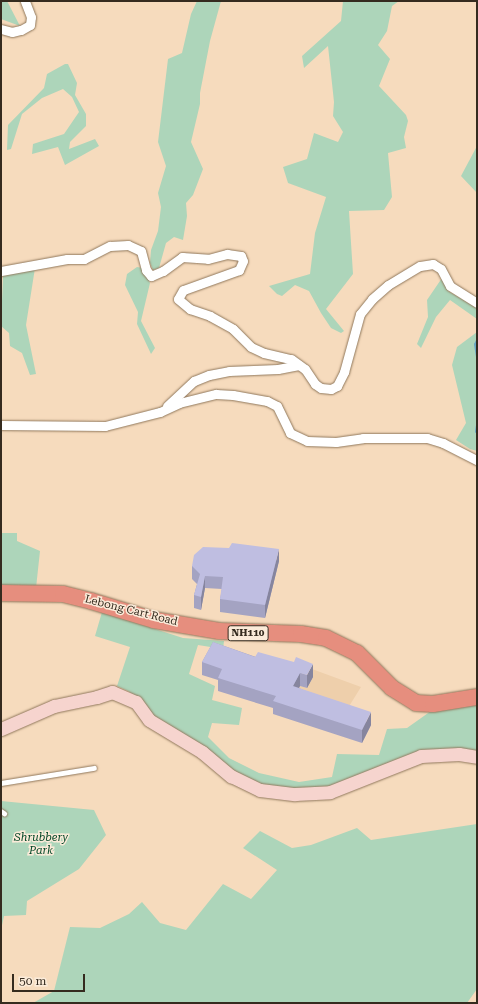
<!DOCTYPE html>
<style>
body{margin:0}
#map{position:relative;width:478px;height:1004px;overflow:hidden;background:#f6dbbd;font-family:"Roboto Serif",serif}
div>[style]{position:absolute}
.built>*{inset:0;background:#eecfab}
.green>*{inset:0;background:#add5ba}
.stream>*{height:3px;margin:-1.5px;padding:0 1.5px;transform-origin:1.5px;border-radius:1.5px;background:#6ca9c5}
.roads{filter:drop-shadow(0 0 1px #90785c) drop-shadow(0 0 1px #90785c)}
.service>*{height:4.5px;margin:-2.25px;padding:0 2.25px;transform-origin:2.25px;border-radius:2.25px;background:#fff}
.minor>*{height:9px;margin:-4.5px;padding:0 4.5px;transform-origin:4.5px;border-radius:4.5px;background:#fff}
.secondary>*{height:13px;margin:-6.5px;padding:0 6.5px;transform-origin:6.5px;border-radius:6.5px;background:#f6d4ce}
.trunk>*{height:16px;margin:-8px;padding:0 8px;transform-origin:8px;border-radius:8px;background:#e68e7e}
.wall>*{inset:0;background:#a4a3c2}
.shaded-wall>*{inset:0;background:#86859e}
.building>*{inset:0;background:#bfbee1}
span{translate:-50% -50%;white-space:nowrap;text-align:center;line-height:1.15;-webkit-text-stroke:3px #fbebd9;paint-order:stroke}
.shield-label span{padding:1px 3px;background:#fbebd9;border:1px solid;border-radius:3px;-webkit-text-stroke-width:0}
.shield-label{font-size:10px;color:#352b1f;font-weight:700}
.street-label{font-size:11px;color:#352b1f}
.park-label{font-size:11px;color:#014626;font-style:italic}
.frame{position:absolute;inset:0;border:2px solid #352b1f;pointer-events:none}
.scale{position:absolute;left:12px;top:974px;width:73px;height:18px;box-sizing:border-box;border:2px solid #352b1f;border-top:0;padding-left:5px;font-size:12px;line-height:14px;white-space:nowrap;color:#352b1f;-webkit-text-stroke:3px #fbebd9;paint-order:stroke}
</style>
<div id="map">
<div class="built">
<div style="clip-path:polygon(301px 665px,361px 687px,343px 716px,293px 699px,300px 686px,307px 688px)"></div>
</div>
<div class="green">
<div style="clip-path:polygon(1px 1px,7px 1px,20px 26px,1px 19px)"></div>
<div style="clip-path:polygon(197px 1px,221px 1px,210px 41px,200px 93px,200px 104px,191px 142px,203px 169px,193px 195px,186px 203px,187px 216px,183px 240px,174px 237px,166px 243px,159px 268px,153px 270px,150px 263px,151px 250px,158px 231px,161px 207px,158px 193px,166px 166px,158px 142px,168px 59px,182px 53px,191px 14px)"></div>
<div style="clip-path:polygon(343px 1px,399px 1px,392px 6px,387px 31px,378px 45px,390px 59px,379px 86px,406px 115px,408px 121px,404px 137px,406px 148px,388px 153px,392px 197px,384px 210px,349px 211px,353px 274px,326px 309px,344px 331px,341px 333px,331px 328px,321px 313px,309px 291px,295px 285px,282px 296px,277px 294px,269px 286px,310px 274px,315px 233px,326px 197px,288px 183px,283px 167px,307px 159px,314px 133px,338px 142px,343px 132px,333px 116px,334px 102px,328px 46px,304px 68px,302px 56px,341px 21px)"></div>
<div style="clip-path:polygon(65px 64px,68px 64px,77px 83px,75px 95px,86px 114px,86px 126px,70px 142px,69px 149px,95px 139px,99px 146px,65px 165px,58px 147px,32px 154px,33px 144px,64px 134px,79px 112px,72px 97px,63px 89px,42px 98px,22px 114px,11px 149px,7px 150px,8px 125px,44px 88px,47px 74px)"></div>
<div style="clip-path:polygon(477px 146px,477px 193px,461px 176px)"></div>
<div style="clip-path:polygon(137px 267px,143px 268px,150px 283px,141px 321px,155px 348px,151px 354px,137px 324px,138px 312px,125px 285px,127px 274px)"></div>
<div style="clip-path:polygon(35px 268px,26px 325px,36px 374px,30px 375px,22px 353px,10px 346px,9px 333px,1px 326px,3px 276px)"></div>
<div style="clip-path:polygon(442px 278px,448px 291px,477px 308px,477px 319px,450px 300px,436px 317px,421px 348px,417px 344px,428px 317px,427px 300px)"></div>
<div style="clip-path:polygon(477px 332px,477px 451px,470px 449px,456px 440px,466px 423px,452px 365px,457px 347px)"></div>
<div style="clip-path:polygon(1px 533px,17px 533px,17px 541px,40px 551px,36px 588px,1px 588px)"></div>
<div style="clip-path:polygon(102px 612px,183px 638px,224px 641px,223px 649px,198px 645px,189px 674px,215px 686px,212px 700px,242px 708px,239px 725px,212px 723px,208px 737px,229px 758px,259px 773px,299px 782px,332px 777px,337px 754px,379px 755px,387px 729px,407px 728px,431px 711px,477px 704px,477px 753px,454px 751px,330px 789px,292px 790px,260px 785px,232px 773px,151px 716px,141px 700px,128px 691px,117px 686px,130px 647px,95px 636px)"></div>
<div style="clip-path:polygon(1px 801px,94px 810px,106px 835px,79px 869px,27px 901px,26px 915px,4px 916px,1px 930px)"></div>
<div style="clip-path:polygon(477px 824px,477px 989px,467px 1003px,33px 1003px,54px 991px,70px 927px,100px 928px,129px 914px,142px 902px,160px 923px,186px 930px,223px 884px,251px 899px,277px 870px,243px 848px,260px 831px,292px 848px,311px 845px,357px 828px,371px 840px)"></div>
</div>
<div class="stream">
<div style="left:477px;top:340px;width:4px;rotate:117deg"></div>
<div style="left:475px;top:344px;width:12px;rotate:81deg"></div>
<div style="left:476px;top:431px;width:6px;rotate:-81deg"></div>
</div>
<div class="roads">
<div class="service">
<div style="left:1px;top:783px;width:94px;rotate:-9.2deg"></div>
<div style="left:1px;top:811px;width:4px;rotate:34deg"></div>
</div>
<div class="minor">
<div style="left:1px;top:29px;width:11px;rotate:15deg"></div>
<div style="left:12px;top:32px;width:9px;rotate:-13deg"></div>
<div style="left:21px;top:30px;width:10px;rotate:-29deg"></div>
<div style="left:30px;top:25px;width:8px;rotate:-83deg"></div>
<div style="left:31px;top:17px;width:17px;rotate:-111deg"></div>
<div style="left:1px;top:271px;width:67px;rotate:-10.3deg"></div>
<div style="left:67px;top:259px;width:17px"></div>
<div style="left:84px;top:259px;width:29px;rotate:-27deg"></div>
<div style="left:110px;top:246px;width:18px;rotate:-3deg"></div>
<div style="left:128px;top:245px;width:14px;rotate:25deg"></div>
<div style="left:141px;top:251px;width:20px;rotate:75deg"></div>
<div style="left:146px;top:270px;width:8px;rotate:50deg"></div>
<div style="left:151px;top:276px;width:13px;rotate:-23deg"></div>
<div style="left:163px;top:271px;width:24px;rotate:-36deg"></div>
<div style="left:182px;top:257px;width:26px;rotate:4deg"></div>
<div style="left:208px;top:259px;width:20px;rotate:-15deg"></div>
<div style="left:227px;top:254px;width:14px;rotate:8deg"></div>
<div style="left:241px;top:256px;width:5px;rotate:68deg"></div>
<div style="left:243px;top:261px;width:10px;rotate:114deg"></div>
<div style="left:239px;top:270px;width:59px;rotate:160.3deg"></div>
<div style="left:183px;top:290px;width:10px;rotate:119deg"></div>
<div style="left:178px;top:299px;width:16px;rotate:40deg"></div>
<div style="left:190px;top:309px;width:21px;rotate:19deg"></div>
<div style="left:210px;top:316px;width:26px;rotate:29deg"></div>
<div style="left:233px;top:329px;width:25px;rotate:45deg"></div>
<div style="left:251px;top:347px;width:14px;rotate:25deg"></div>
<div style="left:264px;top:353px;width:28px;rotate:13deg"></div>
<div style="left:291px;top:359px;width:17px;rotate:36deg"></div>
<div style="left:305px;top:369px;width:18px;rotate:56deg"></div>
<div style="left:315px;top:384px;width:7px;rotate:34deg"></div>
<div style="left:321px;top:388px;width:10px;rotate:6deg"></div>
<div style="left:331px;top:389px;width:7px;rotate:-27deg"></div>
<div style="left:337px;top:386px;width:16px;rotate:-63deg"></div>
<div style="left:344px;top:372px;width:60px;rotate:-74.6deg"></div>
<div style="left:360px;top:314px;width:19px;rotate:-51deg"></div>
<div style="left:372px;top:299px;width:21px;rotate:-41deg"></div>
<div style="left:388px;top:285px;width:37px;rotate:-31deg"></div>
<div style="left:420px;top:266px;width:13px;rotate:-9deg"></div>
<div style="left:433px;top:264px;width:9px;rotate:32deg"></div>
<div style="left:441px;top:269px;width:19px;rotate:62deg"></div>
<div style="left:450px;top:286px;width:32px;rotate:32deg"></div>
<div style="left:167px;top:406px;width:37px;rotate:-43deg"></div>
<div style="left:194px;top:381px;width:16px;rotate:-22deg"></div>
<div style="left:209px;top:375px;width:20px;rotate:-11deg"></div>
<div style="left:229px;top:371px;width:49px;rotate:-2.3deg"></div>
<div style="left:278px;top:369px;width:21px;rotate:-11deg"></div>
<div style="left:1px;top:425px;width:104px;rotate:0.6deg"></div>
<div style="left:105px;top:426px;width:57px;rotate:-14.3deg"></div>
<div style="left:160px;top:412px;width:21px;rotate:-25deg"></div>
<div style="left:179px;top:403px;width:38px;rotate:-14deg"></div>
<div style="left:216px;top:394px;width:17px;rotate:3deg"></div>
<div style="left:233px;top:395px;width:35px;rotate:10deg"></div>
<div style="left:267px;top:401px;width:11px;rotate:27deg"></div>
<div style="left:277px;top:406px;width:30px;rotate:64deg"></div>
<div style="left:290px;top:433px;width:19px;rotate:25deg"></div>
<div style="left:307px;top:441px;width:29px;rotate:2deg"></div>
<div style="left:336px;top:442px;width:27px;rotate:-8deg"></div>
<div style="left:363px;top:438px;width:64px"></div>
<div style="left:427px;top:438px;width:17px;rotate:17deg"></div>
<div style="left:443px;top:443px;width:38px;rotate:27deg"></div>
</div>
<div class="secondary">
<div style="left:1px;top:729px;width:58px;rotate:-23.5deg"></div>
<div style="left:54px;top:706px;width:44px;rotate:-11.8deg"></div>
<div style="left:97px;top:697px;width:16px;rotate:-18deg"></div>
<div style="left:112px;top:692px;width:26px;rotate:23deg"></div>
<div style="left:136px;top:702px;width:22px;rotate:54deg"></div>
<div style="left:149px;top:720px;width:62px;rotate:31.1deg"></div>
<div style="left:202px;top:752px;width:38px;rotate:40deg"></div>
<div style="left:231px;top:776px;width:32px;rotate:26deg"></div>
<div style="left:260px;top:790px;width:35px;rotate:7deg"></div>
<div style="left:295px;top:794px;width:35px;rotate:-3deg"></div>
<div style="left:330px;top:792px;width:98px;rotate:-21.6deg"></div>
<div style="left:421px;top:756px;width:38px;rotate:-3deg"></div>
<div style="left:459px;top:754px;width:18px;rotate:9deg"></div>
</div>
<div class="trunk">
<div style="left:1px;top:593px;width:62px;rotate:0.9deg"></div>
<div style="left:63px;top:594px;width:29px;rotate:14deg"></div>
<div style="left:91px;top:601px;width:66px;rotate:16.8deg"></div>
<div style="left:154px;top:620px;width:66px;rotate:9.6deg"></div>
<div style="left:219px;top:631px;width:82px;rotate:2.1deg"></div>
<div style="left:301px;top:634px;width:25px;rotate:9deg"></div>
<div style="left:326px;top:638px;width:34px;rotate:26deg"></div>
<div style="left:357px;top:653px;width:49px;rotate:45deg"></div>
<div style="left:392px;top:688px;width:28px;rotate:32deg"></div>
<div style="left:416px;top:703px;width:17px;rotate:3deg"></div>
<div style="left:433px;top:704px;width:45px;rotate:-9deg"></div>
</div>
</div>
<div class="wall">
<div style="clip-path:polygon(279px 561px,265px 618px,220px 612px,220px 599px,222px 589px,205px 588px,201px 610px,194px 608px,194px 595px,197px 584px,192px 579px,192px 566px)"></div>
<div style="clip-path:polygon(213px 642px,313px 677px,307px 688px,300px 686px,299px 688px,371px 725px,362px 743px,273px 714px,273px 708px,218px 691px,218px 680px,202px 675px,202px 662px)"></div>
</div>
<div class="shaded-wall">
<div style="clip-path:polygon(279px 549px,279px 561px,265px 618px,265px 605px)"></div>
<div style="clip-path:polygon(205px 576px,205px 588px,201px 610px,201px 597px)"></div>
<div style="clip-path:polygon(313px 664px,313px 677px,307px 688px,307px 675px)"></div>
<div style="clip-path:polygon(300px 673px,300px 686px,293px 699px,293px 686px)"></div>
<div style="clip-path:polygon(371px 712px,371px 725px,362px 743px,362px 730px)"></div>
</div>
<div class="building">
<div style="clip-path:polygon(232px 543px,279px 549px,265px 605px,220px 599px,223px 577px,205px 576px,201px 597px,194px 595px,200px 574px,192px 566px,194px 555px,203px 547px,229px 548px)"></div>
<div style="clip-path:polygon(213px 642px,255px 657px,258px 652px,294px 662px,296px 657px,313px 664px,307px 675px,300px 673px,293px 686px,371px 712px,362px 730px,273px 701px,276px 696px,218px 678px,222px 669px,202px 662px)"></div>
</div>
<div class="shield-label">
<span style="left:248px;top:633px">NH110</span>
</div>
<div class="street-label">
<span style="left:131px;top:611px;rotate:14deg">Lebong Cart Road</span>
</div>
<div class="park-label">
<span style="left:41px;top:845px">Shrubbery<br>Park</span>
</div>
<div class="frame"></div>
<div class="scale">50 m</div>
</div>
